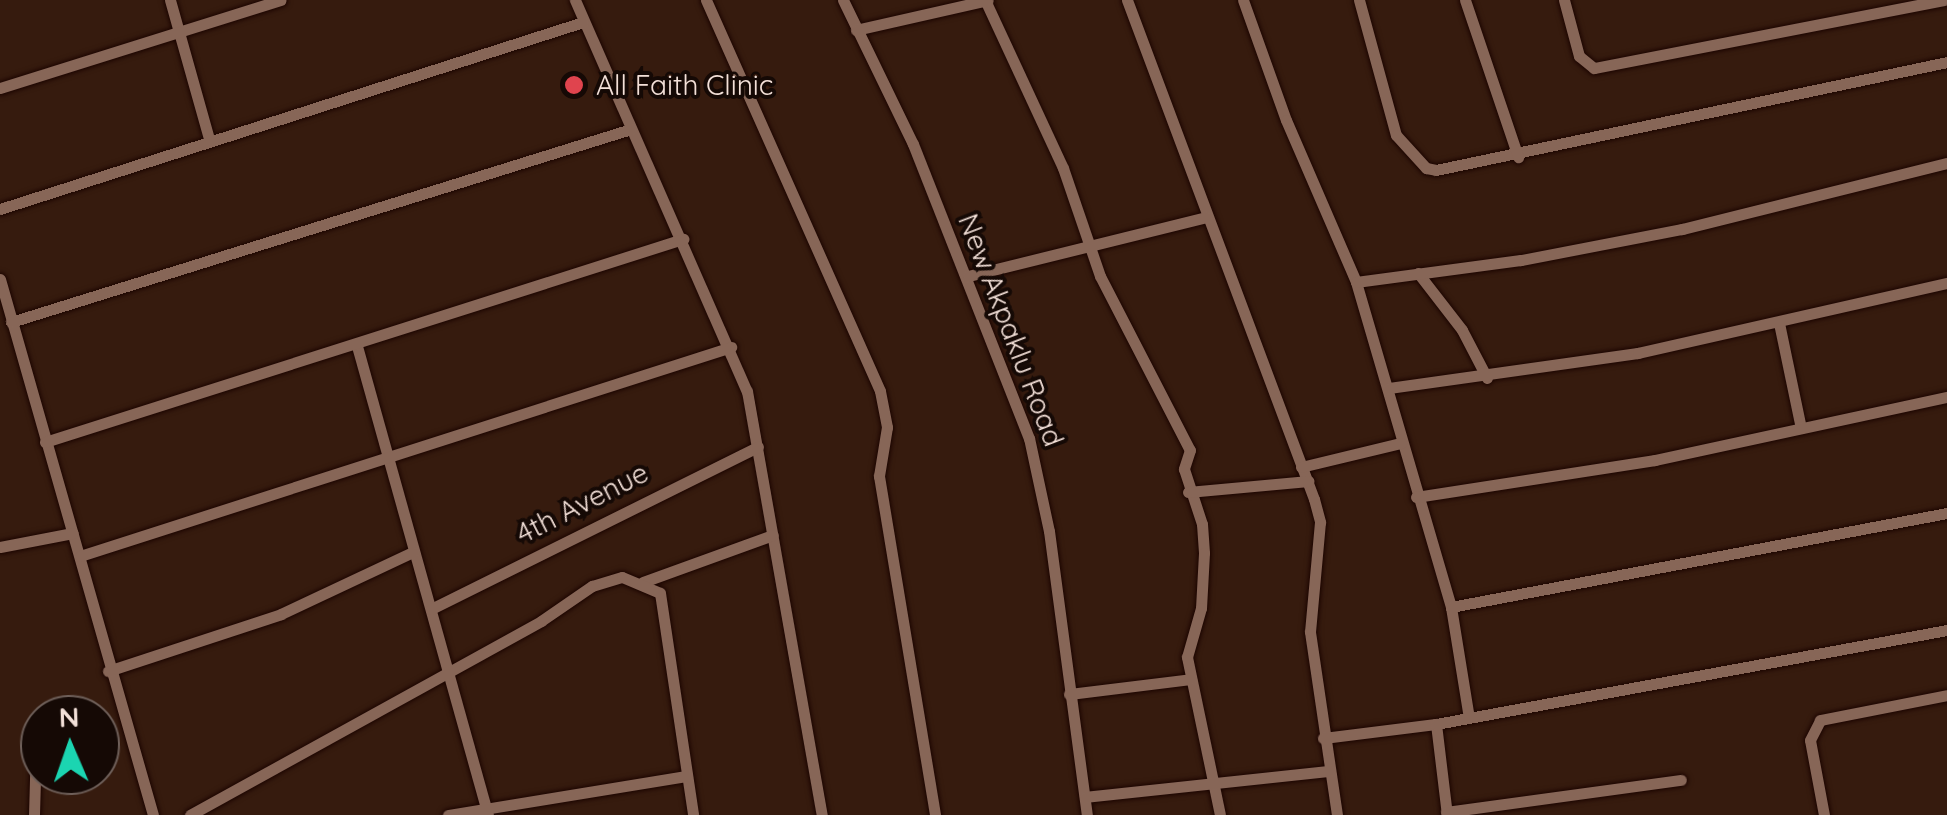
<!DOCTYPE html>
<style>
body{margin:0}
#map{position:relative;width:1947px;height:815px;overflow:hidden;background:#361b0e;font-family:Quicksand,sans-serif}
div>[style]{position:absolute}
.roads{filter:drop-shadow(0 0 2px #1c0500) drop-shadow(0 0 2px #1c0500)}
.minor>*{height:11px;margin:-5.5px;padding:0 5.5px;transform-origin:5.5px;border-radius:5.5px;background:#876657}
.dots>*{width:28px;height:28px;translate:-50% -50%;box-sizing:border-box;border:5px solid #150905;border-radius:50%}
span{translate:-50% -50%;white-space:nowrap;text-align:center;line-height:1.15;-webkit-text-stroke:8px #150905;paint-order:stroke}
.poi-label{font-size:28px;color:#f3e0d8}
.left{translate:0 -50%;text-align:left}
.street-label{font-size:28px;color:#f3e0d8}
.north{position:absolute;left:20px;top:695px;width:100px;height:100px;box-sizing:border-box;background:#150905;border:2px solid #6e5f59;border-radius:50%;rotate:358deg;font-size:28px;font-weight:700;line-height:40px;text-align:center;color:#f3e0d8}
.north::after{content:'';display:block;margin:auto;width:35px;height:45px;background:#1bd5b1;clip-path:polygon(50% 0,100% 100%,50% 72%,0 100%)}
</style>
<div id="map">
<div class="roads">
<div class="minor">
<div style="left:170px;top:0;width:144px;rotate:74.3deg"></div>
<div style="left:575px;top:0;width:427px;rotate:66.3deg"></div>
<div style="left:747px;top:391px;width:431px;rotate:80deg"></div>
<div style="left:706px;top:0;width:428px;rotate:66deg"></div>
<div style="left:880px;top:391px;width:37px;rotate:79deg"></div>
<div style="left:887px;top:427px;width:50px;rotate:99.3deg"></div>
<div style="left:879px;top:476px;width:344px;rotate:80.6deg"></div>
<div style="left:843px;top:0;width:160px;rotate:64.1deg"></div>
<div style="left:913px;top:144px;width:316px;rotate:68.5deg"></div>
<div style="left:1029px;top:438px;width:95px;rotate:77.9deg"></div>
<div style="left:1049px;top:531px;width:287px;rotate:82.4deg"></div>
<div style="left:985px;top:0;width:185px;rotate:65.1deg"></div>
<div style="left:1063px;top:168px;width:114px;rotate:71.1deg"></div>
<div style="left:1100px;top:276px;width:196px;rotate:62.7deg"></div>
<div style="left:1190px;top:450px;width:20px;rotate:108deg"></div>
<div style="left:1184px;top:469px;width:58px;rotate:71.9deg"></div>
<div style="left:1202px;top:524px;width:29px;rotate:86deg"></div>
<div style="left:1204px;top:553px;width:55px;rotate:93.1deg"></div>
<div style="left:1201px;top:608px;width:51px;rotate:105.9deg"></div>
<div style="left:1187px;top:657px;width:161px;rotate:78.2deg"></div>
<div style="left:1127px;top:0;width:533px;rotate:69.46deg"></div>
<div style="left:1314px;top:499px;width:24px;rotate:75deg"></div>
<div style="left:1320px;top:522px;width:110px;rotate:95.2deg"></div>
<div style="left:1310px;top:632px;width:185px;rotate:81.6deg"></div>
<div style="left:1243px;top:0;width:127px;rotate:70.3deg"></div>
<div style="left:1286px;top:120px;width:176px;rotate:66.6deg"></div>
<div style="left:1356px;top:282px;width:339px;rotate:73.7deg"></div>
<div style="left:1451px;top:607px;width:112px;rotate:80.8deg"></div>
<div style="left:1359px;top:0;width:140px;rotate:74.7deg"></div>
<div style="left:1396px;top:135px;width:45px;rotate:47.7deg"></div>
<div style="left:1426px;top:168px;width:10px;rotate:11deg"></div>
<div style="left:1436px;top:170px;width:522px;rotate:-11.93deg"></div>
<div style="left:1465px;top:0;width:166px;rotate:71.3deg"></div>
<div style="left:1564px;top:0;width:58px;rotate:75deg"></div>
<div style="left:1579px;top:56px;width:19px;rotate:39deg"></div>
<div style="left:1594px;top:68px;width:356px;rotate:-11deg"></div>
<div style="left:856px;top:30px;width:135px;rotate:-12.8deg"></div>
<div style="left:0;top:88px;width:294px;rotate:-17.4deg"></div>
<div style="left:0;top:209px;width:612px;rotate:-17.78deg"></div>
<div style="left:1418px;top:273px;width:72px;rotate:52.3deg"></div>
<div style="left:1462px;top:330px;width:54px;rotate:62.5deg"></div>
<div style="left:968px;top:276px;width:246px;rotate:-13.9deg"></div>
<div style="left:0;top:279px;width:557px;rotate:74.07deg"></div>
<div style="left:1356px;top:282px;width:166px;rotate:-7.6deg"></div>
<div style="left:1521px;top:260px;width:164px;rotate:-10.9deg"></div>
<div style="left:1682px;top:229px;width:273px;rotate:-14deg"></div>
<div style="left:11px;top:322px;width:649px;rotate:-17.29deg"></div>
<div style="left:1779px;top:323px;width:107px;rotate:78.2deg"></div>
<div style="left:357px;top:346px;width:487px;rotate:74.4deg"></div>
<div style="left:1389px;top:388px;width:251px;rotate:-8deg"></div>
<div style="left:1638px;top:353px;width:317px;rotate:-12.8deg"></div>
<div style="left:45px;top:442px;width:670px;rotate:-17.65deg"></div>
<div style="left:1301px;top:467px;width:103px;rotate:-13.5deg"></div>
<div style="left:1188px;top:492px;width:121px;rotate:-5.2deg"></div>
<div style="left:1416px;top:497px;width:242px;rotate:-8.8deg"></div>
<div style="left:1655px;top:460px;width:299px;rotate:-12.2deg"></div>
<div style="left:0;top:547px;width:74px;rotate:-10.9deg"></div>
<div style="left:80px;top:556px;width:684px;rotate:-17.8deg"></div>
<div style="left:643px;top:582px;width:138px;rotate:-19.9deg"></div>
<div style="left:1451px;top:607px;width:505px;rotate:-10.73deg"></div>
<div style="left:431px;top:609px;width:365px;rotate:-26.4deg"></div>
<div style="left:108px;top:671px;width:182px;rotate:-18.2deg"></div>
<div style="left:281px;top:614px;width:146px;rotate:-25.2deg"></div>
<div style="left:1069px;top:694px;width:123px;rotate:-7deg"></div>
<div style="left:1436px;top:724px;width:92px;rotate:83.1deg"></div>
<div style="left:1323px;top:738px;width:114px;rotate:-7.1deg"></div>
<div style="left:1436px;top:724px;width:520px;rotate:-10.42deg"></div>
<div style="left:1085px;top:797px;width:246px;rotate:-6.1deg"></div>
<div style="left:1446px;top:812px;width:237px;rotate:-7.8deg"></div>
<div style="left:34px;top:815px;width:73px;rotate:-88.4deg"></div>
<div style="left:190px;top:815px;width:401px;rotate:-28.9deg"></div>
<div style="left:541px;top:621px;width:62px;rotate:-34.5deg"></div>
<div style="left:592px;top:586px;width:31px;rotate:-17deg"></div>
<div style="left:622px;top:577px;width:41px;rotate:22.8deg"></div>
<div style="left:660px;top:593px;width:224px;rotate:81.5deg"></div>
<div style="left:448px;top:815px;width:242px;rotate:-9.3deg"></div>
<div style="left:1824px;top:815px;width:76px;rotate:-100.6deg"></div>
<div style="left:1810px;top:740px;width:22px;rotate:-63deg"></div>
<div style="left:1820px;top:720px;width:129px;rotate:-11.1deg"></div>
</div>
</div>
<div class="dots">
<div style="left:574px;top:85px;background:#e0444e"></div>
</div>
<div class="poi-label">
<span class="left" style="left:596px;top:85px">All Faith Clinic</span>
</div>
<div class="street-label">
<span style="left:1011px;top:330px;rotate:69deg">New Akpaklu Road</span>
<span style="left:582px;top:503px;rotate:-27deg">4th Avenue</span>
</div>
<div class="north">N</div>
</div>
